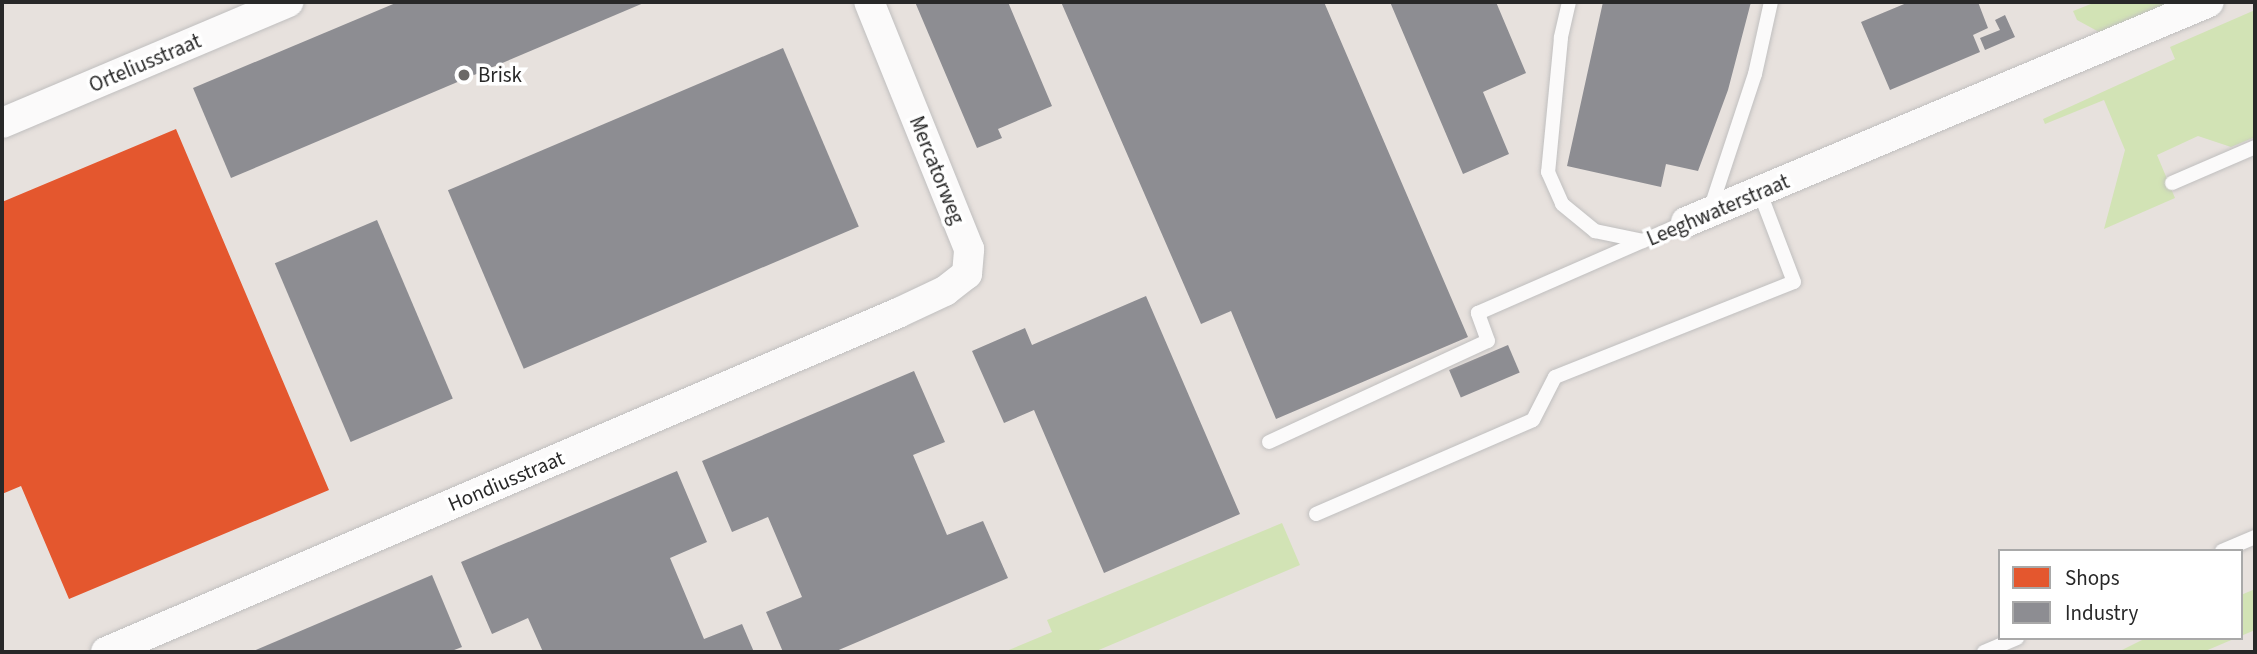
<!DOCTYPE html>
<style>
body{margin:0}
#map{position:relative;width:2257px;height:654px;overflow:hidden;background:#e7e1dd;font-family:"Source Sans 3",sans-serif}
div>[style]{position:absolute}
.green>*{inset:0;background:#d2e3b5}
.shops>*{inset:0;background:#e4572e}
.industry>*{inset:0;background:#8d8d92;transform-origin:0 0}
.roads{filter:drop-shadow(0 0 2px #c0bfbf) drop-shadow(0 0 2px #c0bfbf)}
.lane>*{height:14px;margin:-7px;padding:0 7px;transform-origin:7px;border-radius:7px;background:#fbfafa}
.street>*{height:30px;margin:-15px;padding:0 15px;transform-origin:15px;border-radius:15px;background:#fbfafa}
.dots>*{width:19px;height:19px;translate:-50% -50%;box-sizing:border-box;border:4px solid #fff;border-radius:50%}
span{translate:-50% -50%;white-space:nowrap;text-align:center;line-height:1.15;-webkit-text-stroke:7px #fff;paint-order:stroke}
.street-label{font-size:21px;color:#282828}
.poi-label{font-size:21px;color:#282828}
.left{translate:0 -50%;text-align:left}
.frame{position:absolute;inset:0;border:4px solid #282828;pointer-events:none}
.legend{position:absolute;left:1998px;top:549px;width:245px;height:91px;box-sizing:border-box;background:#fff;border:2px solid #a9a9a9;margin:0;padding:9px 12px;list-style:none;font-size:21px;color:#282828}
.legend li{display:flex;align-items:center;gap:14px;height:35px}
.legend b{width:35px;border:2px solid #a9a9a9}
</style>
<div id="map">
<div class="green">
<div style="clip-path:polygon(2096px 2px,2173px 2px,2101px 33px,2077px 20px,2073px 11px)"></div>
<div style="clip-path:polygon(2255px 10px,2255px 137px,2231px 147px,2198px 136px,2157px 155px,2175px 198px,2104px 229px,2125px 150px,2104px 100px,2045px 124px,2043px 119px,2175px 59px,2170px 47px)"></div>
<div style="clip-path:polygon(1282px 523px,1300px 565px,1094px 652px,1004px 652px,1052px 632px,1047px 620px)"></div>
<div style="clip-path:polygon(2255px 589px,2255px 630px,2241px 636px,2241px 595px)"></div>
<div style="clip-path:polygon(2146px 638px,2236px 638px,2203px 652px,2118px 652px)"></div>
</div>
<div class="shops">
<div style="clip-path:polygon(176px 129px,329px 490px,69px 599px,21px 486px,2px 494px,2px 202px)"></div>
</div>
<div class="industry">
<div style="clip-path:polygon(398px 2px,646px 2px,231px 178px,193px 88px)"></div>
<div style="clip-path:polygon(915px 2px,1008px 2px,1052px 106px,998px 129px,1002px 138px,977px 148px)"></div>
<div style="clip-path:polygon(1061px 2px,1324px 2px,1468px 337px,1276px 419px,1231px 311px,1201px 324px)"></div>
<div style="clip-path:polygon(1390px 2px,1496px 2px,1526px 73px,1483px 92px,1509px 154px,1463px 174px)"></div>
<div style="clip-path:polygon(1603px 2px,1751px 2px,1728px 90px,1698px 171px,1666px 164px,1661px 187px,1567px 166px)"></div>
<div style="clip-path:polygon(1909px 2px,1978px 2px,1988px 28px,1973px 35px,1980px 52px,1890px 90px,1861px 22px)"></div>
<div style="clip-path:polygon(2005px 15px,2015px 37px,1985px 50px,1980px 38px,2000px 30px,1995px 20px)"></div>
<div style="left:783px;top:48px;width:194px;height:364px;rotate:67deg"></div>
<div style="left:377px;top:220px;width:194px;height:111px;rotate:67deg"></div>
<div style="clip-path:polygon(1146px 296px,1240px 514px,1104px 573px,1034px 410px,1004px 423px,972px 351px,1025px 328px,1032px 345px)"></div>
<div style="left:1508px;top:345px;width:30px;height:64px;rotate:67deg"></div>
<div style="clip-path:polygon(914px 371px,945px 442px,913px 455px,947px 535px,983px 521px,1008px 578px,834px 652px,783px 652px,766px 612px,802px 597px,768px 517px,732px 532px,702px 461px)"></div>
<div style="clip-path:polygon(677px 471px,707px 542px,670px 558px,704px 639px,742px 624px,754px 652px,543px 652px,528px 618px,492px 634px,461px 562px)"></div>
<div style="clip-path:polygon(432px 575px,462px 647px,449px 652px,251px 652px)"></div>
</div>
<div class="roads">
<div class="lane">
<div style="left:1569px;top:2px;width:37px;rotate:103deg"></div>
<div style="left:1561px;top:38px;width:135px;rotate:95.5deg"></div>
<div style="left:1548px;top:172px;width:35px;rotate:66deg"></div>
<div style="left:1562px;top:204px;width:43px;rotate:39.3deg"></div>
<div style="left:1595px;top:231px;width:49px;rotate:11.8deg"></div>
<div style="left:2172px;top:183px;width:90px;rotate:-23.4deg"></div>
<div style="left:1710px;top:210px;width:143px;rotate:-71.7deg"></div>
<div style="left:1755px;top:74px;width:74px;rotate:-77.5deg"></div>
<div style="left:1269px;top:442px;width:241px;rotate:-24.8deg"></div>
<div style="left:1488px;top:341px;width:30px;rotate:-110deg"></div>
<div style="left:1478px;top:313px;width:227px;rotate:-23.6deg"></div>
<div style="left:1316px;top:514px;width:236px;rotate:-23.4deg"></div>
<div style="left:1533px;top:420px;width:48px;rotate:-62.9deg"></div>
<div style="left:1555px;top:377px;width:257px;rotate:-21.7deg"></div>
<div style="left:1794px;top:282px;width:95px;rotate:-110.9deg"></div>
<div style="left:2222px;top:551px;width:36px;rotate:-23deg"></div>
<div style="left:1984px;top:652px;width:36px;rotate:-23deg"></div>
</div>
<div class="street">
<div style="left:2px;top:123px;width:311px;rotate:-22.9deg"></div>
<div style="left:1686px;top:222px;width:567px;rotate:-22.81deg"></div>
<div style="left:106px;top:652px;width:862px;rotate:-23.17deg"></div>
<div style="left:898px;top:313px;width:52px;rotate:-25.1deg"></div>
<div style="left:945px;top:291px;width:28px;rotate:-38deg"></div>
<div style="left:967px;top:274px;width:25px;rotate:-85deg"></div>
<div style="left:969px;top:249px;width:266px;rotate:-112deg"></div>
</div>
</div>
<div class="dots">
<div style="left:464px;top:75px;background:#6b6967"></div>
</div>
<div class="street-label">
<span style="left:145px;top:63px;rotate:-23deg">Orteliusstraat</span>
<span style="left:937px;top:170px;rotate:68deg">Mercatorweg</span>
<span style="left:1718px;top:210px;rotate:-23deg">Leeghwaterstraat</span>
<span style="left:506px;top:481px;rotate:-23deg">Hondiusstraat</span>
</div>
<div class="poi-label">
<span class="left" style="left:478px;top:75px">Brisk</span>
</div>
<div class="frame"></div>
<ul class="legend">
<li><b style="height:19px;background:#e4572e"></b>Shops</li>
<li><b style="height:19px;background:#8d8d92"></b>Industry</li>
</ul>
</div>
